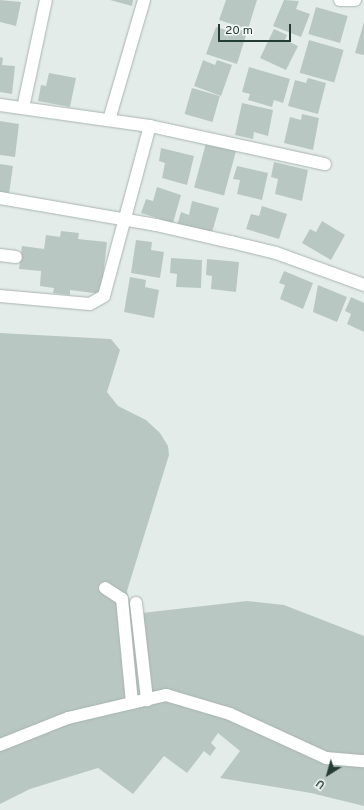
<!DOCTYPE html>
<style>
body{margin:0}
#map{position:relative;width:364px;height:810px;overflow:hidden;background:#e4ece9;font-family:Overpass,sans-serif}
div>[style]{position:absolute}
.building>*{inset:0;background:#b9c7c2;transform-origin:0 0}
.roads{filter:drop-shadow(0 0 1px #a7b4b0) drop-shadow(0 0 1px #a7b4b0)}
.minor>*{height:12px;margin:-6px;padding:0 6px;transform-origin:6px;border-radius:6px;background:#fff}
span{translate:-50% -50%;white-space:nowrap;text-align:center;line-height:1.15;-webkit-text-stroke:3.5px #f4f9f7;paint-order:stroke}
.north{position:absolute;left:308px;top:754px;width:40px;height:40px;-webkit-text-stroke:3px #f4f9f7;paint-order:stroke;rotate:217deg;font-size:11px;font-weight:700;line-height:16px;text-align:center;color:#253c36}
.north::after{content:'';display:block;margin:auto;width:14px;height:18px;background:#253c36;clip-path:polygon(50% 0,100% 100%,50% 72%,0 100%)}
.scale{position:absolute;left:218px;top:24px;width:73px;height:18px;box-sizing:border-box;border:2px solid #253c36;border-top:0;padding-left:5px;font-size:12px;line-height:14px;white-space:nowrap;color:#253c36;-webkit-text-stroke:3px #f4f9f7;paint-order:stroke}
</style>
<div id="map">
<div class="building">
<div style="clip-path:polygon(0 0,21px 2px,16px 26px,0 22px)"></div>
<div style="clip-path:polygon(110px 0,133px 0,132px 6px)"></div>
<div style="clip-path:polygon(226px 0,257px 0,248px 29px,219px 20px)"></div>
<div style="clip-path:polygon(284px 0,299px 1px,296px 9px,310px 14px,301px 37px,273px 26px)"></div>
<div style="left:316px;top:7px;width:33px;height:28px;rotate:16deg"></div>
<div style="clip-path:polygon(364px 22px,364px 55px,355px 53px)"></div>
<div style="clip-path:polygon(230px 26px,247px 32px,237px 64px,206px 54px,216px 27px,229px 31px)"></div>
<div style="clip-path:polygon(274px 29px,287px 35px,285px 40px,298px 46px,286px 70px,260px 58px)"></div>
<div style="left:309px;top:40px;width:36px;height:34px;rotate:16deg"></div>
<div style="clip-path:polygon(0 57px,3px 58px,2px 65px,15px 66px,12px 94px,0 92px)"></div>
<div style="clip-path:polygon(203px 60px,215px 65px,217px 60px,232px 65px,221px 96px,194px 86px)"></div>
<div style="clip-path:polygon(249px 67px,290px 79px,283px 103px,274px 100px,272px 107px,248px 100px,250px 94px,242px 92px)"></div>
<div style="clip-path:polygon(49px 73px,76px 78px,70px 107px,38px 101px,41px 85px,46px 86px)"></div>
<div style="clip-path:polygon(308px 78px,326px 83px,318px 114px,288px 106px,295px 80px,306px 83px)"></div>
<div style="left:192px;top:88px;width:29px;height:27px;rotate:16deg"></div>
<div style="clip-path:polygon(242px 103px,273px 110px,268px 136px,254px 132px,253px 139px,235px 135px)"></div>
<div style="clip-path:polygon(302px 114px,319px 118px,313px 150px,284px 143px,290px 117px,301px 120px)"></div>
<div style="clip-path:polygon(0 121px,19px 124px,15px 157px,0 155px)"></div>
<div style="left:206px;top:143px;width:31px;height:46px;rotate:15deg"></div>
<div style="clip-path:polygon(161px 148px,194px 156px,187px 185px,162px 178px,165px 163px,159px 161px)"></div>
<div style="clip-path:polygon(274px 162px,308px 170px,302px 201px,275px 194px,278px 179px,271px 177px)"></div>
<div style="clip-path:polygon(0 164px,13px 166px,9px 194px,0 192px)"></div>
<div style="clip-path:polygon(237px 166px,268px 173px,262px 200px,237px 194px,240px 180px,233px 179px)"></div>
<div style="clip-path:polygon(157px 187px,181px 195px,173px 223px,141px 213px,146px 199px,153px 201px)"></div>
<div style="clip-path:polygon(192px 201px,219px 208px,211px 236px,177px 226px,181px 212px,189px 215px)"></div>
<div style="clip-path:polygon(262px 206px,287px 214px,279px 239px,246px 229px,251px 214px,259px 216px)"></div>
<div style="clip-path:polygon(322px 221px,345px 235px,331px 260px,302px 243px,310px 229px,316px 232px)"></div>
<div style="clip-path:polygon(61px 231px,79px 233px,78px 239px,107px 242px,101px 294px,70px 290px,70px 295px,53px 293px,54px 288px,40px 286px,41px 271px,19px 269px,22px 246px,44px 249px,46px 235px,60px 237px)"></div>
<div style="clip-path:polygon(136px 240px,152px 242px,151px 250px,164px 252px,160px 278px,131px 273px)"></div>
<div style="clip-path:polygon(171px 258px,202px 260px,201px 288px,176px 287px,177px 274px,170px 273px)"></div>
<div style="clip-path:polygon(207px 259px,239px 262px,236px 292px,211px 289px,212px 276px,206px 275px)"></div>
<div style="clip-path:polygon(284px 271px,313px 283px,303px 309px,280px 299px,285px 285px,279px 283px)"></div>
<div style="clip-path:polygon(130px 277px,146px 280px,145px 287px,159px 290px,154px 318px,124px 312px)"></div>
<div style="clip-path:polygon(318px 285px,347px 297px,337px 322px,313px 312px)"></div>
<div style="clip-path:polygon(351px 297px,364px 303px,364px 332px,347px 324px,351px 314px,345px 311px)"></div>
<div style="clip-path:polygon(0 333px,111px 339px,120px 350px,107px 392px,118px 406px,146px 420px,160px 433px,168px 446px,169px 455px,127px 591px,131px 610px,142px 613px,247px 601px,284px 605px,364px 636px,364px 806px,311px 793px,220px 778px,240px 751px,218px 733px,211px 743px,216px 748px,210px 756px,204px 751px,187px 773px,164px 756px,133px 794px,98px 768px,30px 789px,0 804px)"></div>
</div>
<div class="roads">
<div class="minor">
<div style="left:340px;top:0;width:15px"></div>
<div style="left:0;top:105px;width:151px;rotate:8deg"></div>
<div style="left:150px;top:126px;width:179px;rotate:12.3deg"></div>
<div style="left:23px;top:108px;width:110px;rotate:-78deg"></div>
<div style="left:109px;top:120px;width:125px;rotate:-73.7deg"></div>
<div style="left:0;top:198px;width:158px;rotate:9.8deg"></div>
<div style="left:156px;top:225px;width:77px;rotate:12.8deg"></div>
<div style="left:231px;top:242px;width:46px;rotate:13.7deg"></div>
<div style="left:276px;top:253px;width:94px;rotate:20deg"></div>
<div style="left:0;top:255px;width:16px;rotate:7deg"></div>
<div style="left:0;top:296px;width:90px;rotate:5.1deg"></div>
<div style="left:90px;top:304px;width:16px;rotate:-30deg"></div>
<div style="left:104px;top:296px;width:176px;rotate:-74.9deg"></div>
<div style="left:105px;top:588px;width:20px;rotate:33deg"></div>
<div style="left:122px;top:599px;width:104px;rotate:84.5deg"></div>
<div style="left:136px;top:603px;width:98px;rotate:83.5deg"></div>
<div style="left:0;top:745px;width:73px;rotate:-21.7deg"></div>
<div style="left:68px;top:718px;width:101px;rotate:-13.2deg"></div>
<div style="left:166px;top:695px;width:67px;rotate:16.5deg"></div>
<div style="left:230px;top:714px;width:106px;rotate:24.6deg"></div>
<div style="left:326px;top:758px;width:38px;rotate:5deg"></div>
</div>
</div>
<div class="north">U</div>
<div class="scale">20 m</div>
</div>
